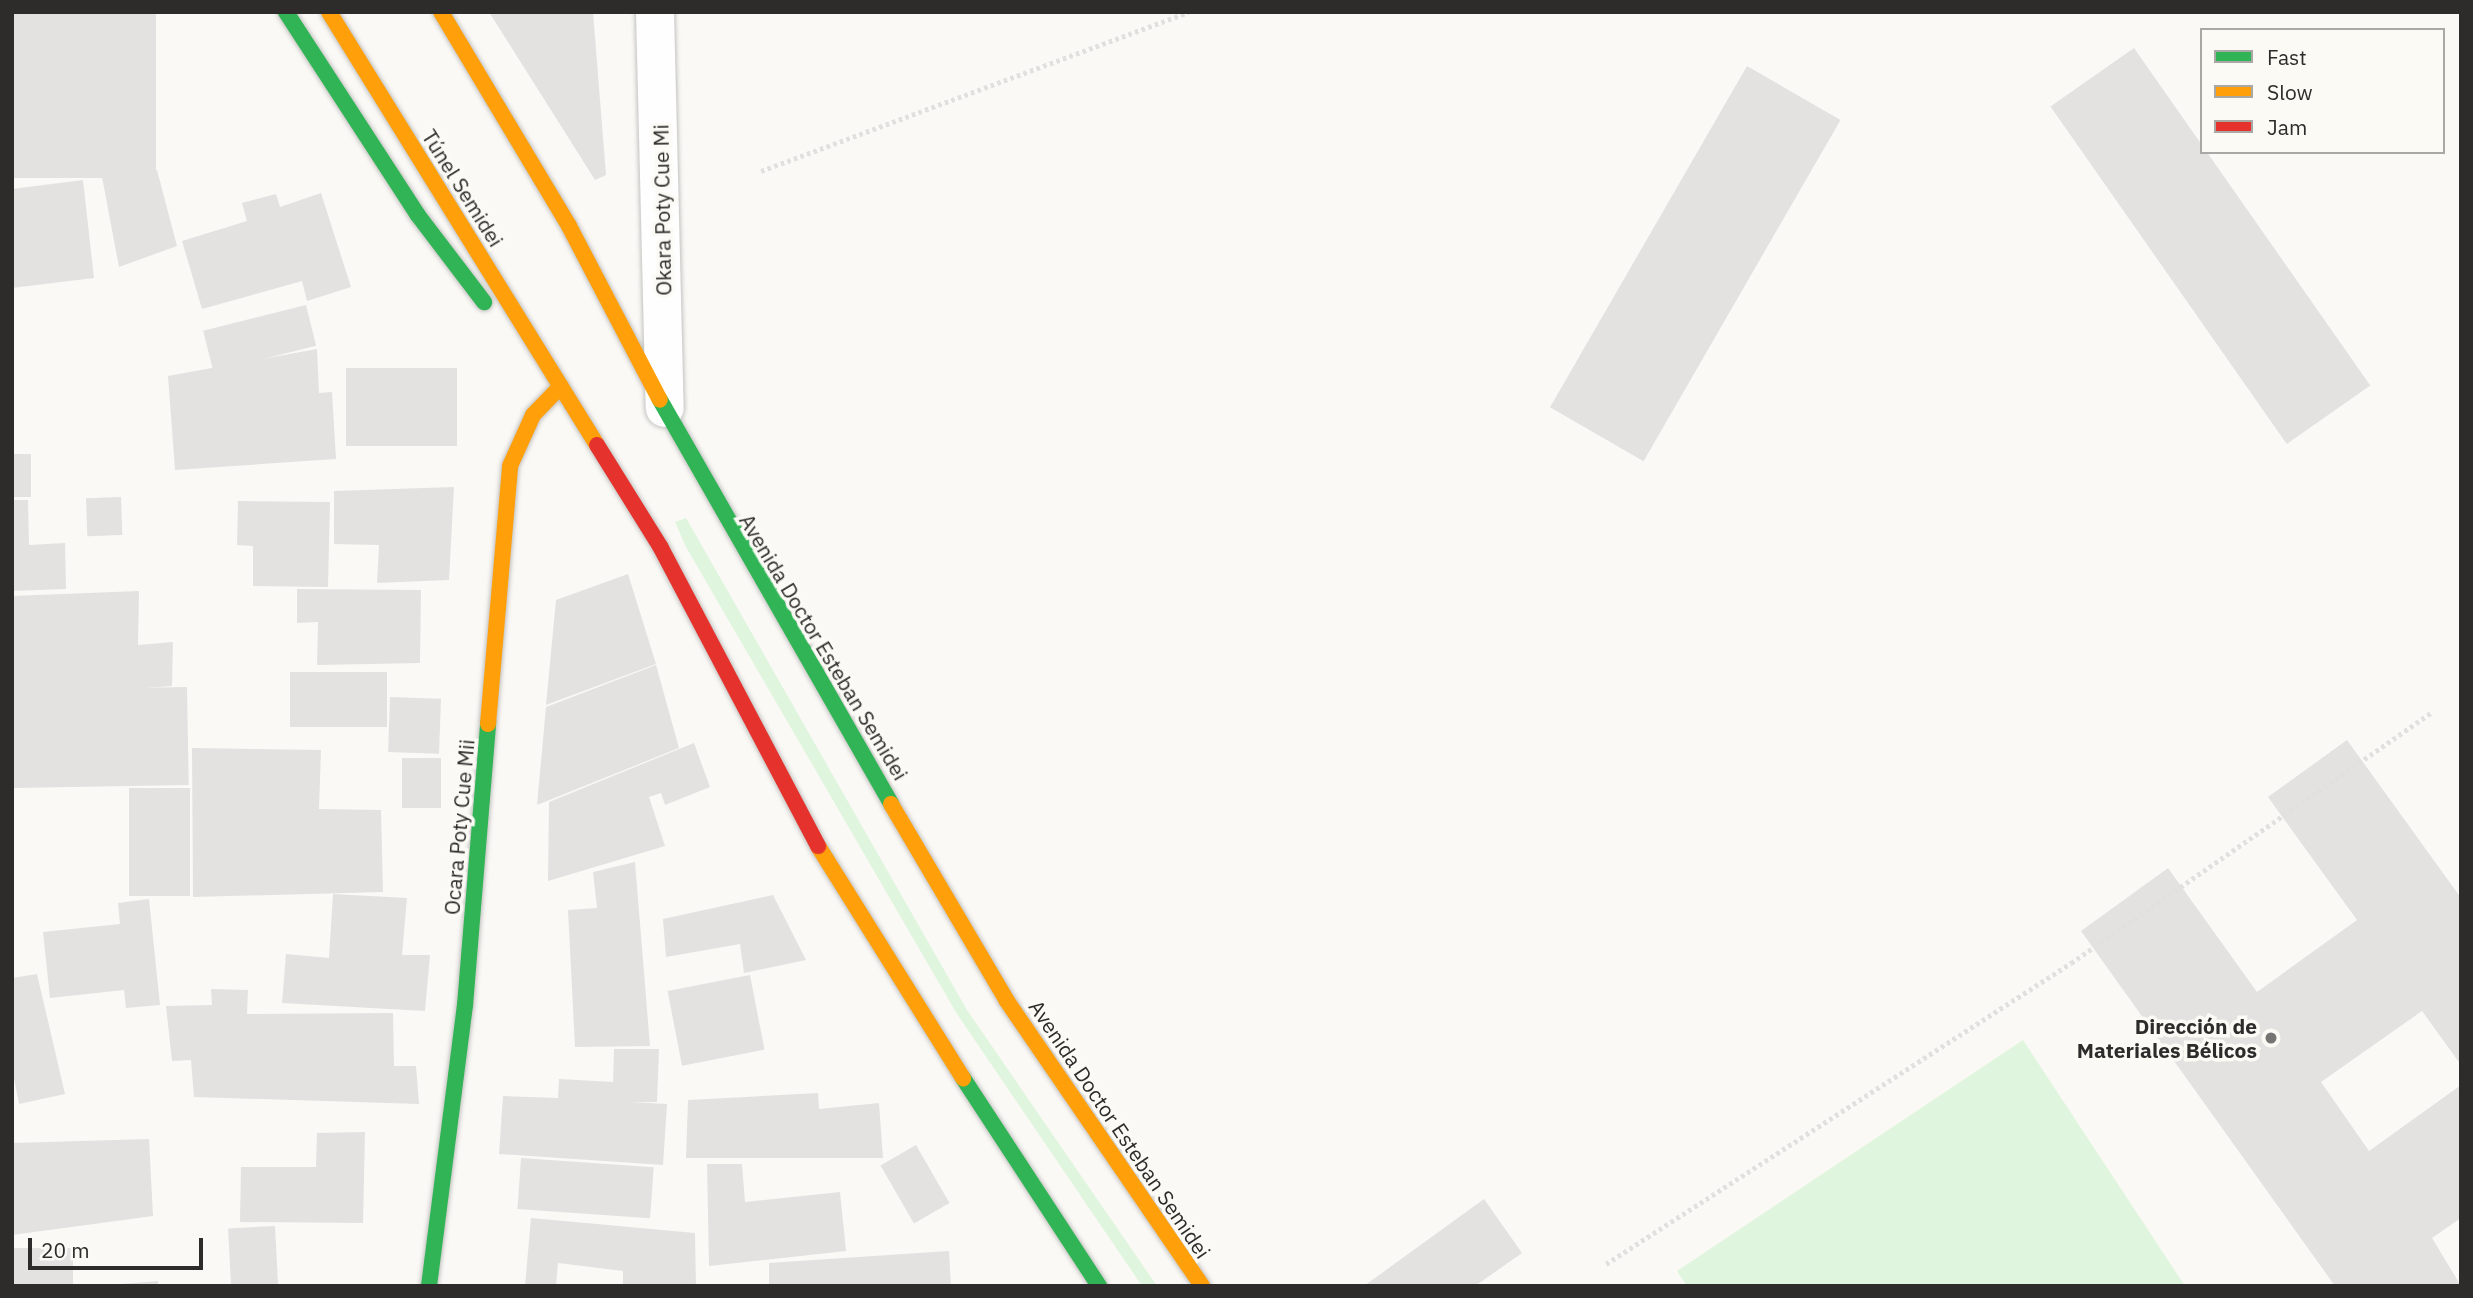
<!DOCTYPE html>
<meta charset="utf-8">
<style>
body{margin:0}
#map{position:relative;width:2473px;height:1298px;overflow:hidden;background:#faf9f6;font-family:"IBM Plex Sans",sans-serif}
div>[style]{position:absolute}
.green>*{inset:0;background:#e0f5dd}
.building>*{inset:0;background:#e3e2e1;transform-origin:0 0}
.path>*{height:4.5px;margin-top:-2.25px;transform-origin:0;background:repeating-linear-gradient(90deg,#e0e0df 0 3.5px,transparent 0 7px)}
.roads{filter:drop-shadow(0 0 2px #c4c3c1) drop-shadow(0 0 2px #c4c3c1)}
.street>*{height:38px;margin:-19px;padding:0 19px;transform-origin:19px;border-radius:19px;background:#fefefe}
.fast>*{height:16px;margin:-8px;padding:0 8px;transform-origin:8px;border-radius:8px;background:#30b455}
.slow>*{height:16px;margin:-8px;padding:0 8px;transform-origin:8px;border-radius:8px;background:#ff9f0a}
.jam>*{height:16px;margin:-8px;padding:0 8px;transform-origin:8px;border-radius:8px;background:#e5322d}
.dots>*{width:19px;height:19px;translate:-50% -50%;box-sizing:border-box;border:4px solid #fbfaf5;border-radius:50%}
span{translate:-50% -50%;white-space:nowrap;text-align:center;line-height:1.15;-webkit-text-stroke:7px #fbfaf5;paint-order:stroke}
.street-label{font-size:21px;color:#2d2c2b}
.poi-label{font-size:21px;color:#2d2c2b;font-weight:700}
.right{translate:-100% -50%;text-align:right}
.frame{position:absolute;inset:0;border:14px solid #2d2c2b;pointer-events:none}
.legend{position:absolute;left:2200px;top:28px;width:245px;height:126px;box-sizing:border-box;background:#fbfaf5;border:2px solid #a9a8a4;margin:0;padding:9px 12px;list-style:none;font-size:21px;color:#2d2c2b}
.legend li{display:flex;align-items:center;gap:14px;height:35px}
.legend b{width:35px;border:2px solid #a9a8a4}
.scale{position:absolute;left:28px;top:1238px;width:175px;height:32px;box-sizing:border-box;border:4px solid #2d2c2b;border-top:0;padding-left:9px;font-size:21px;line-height:24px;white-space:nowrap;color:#2d2c2b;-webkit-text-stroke:5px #fbfaf5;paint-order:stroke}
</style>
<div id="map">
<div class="green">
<div style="clip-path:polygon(686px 518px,967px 1010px,1157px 1286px,1142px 1286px,957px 1014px,686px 547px,675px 522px)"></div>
<div style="clip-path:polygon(2023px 1040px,2185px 1286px,1687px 1286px,1677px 1271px)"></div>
</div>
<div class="building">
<div style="left:12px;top:12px;width:144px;height:166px"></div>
<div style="clip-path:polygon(489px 12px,593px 12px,606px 175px,595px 180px)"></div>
<div style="left:2134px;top:48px;width:412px;height:102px;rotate:55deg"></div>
<div style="left:1747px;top:66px;width:108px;height:394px;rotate:30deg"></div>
<div style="clip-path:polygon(157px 170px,177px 246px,119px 267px,102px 177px)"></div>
<div style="clip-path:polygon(83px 180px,94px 278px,12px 288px,12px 189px)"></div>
<div style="clip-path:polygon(321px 193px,351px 287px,307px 301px,302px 281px,202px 309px,182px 241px,247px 221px,242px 203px,276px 194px,280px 207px)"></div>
<div style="left:306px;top:305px;width:42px;height:106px;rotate:76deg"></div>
<div style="clip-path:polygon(317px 349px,319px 393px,332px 392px,336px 459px,175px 470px,168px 376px)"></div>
<div style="left:457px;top:368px;width:78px;height:111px;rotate:90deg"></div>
<div style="left:31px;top:454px;width:43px;height:19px;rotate:90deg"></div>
<div style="clip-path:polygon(454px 487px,449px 580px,377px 583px,379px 545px,334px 544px,334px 491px)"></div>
<div style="left:121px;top:497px;width:38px;height:35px;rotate:88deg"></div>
<div style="clip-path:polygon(12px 500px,28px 500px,29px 545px,65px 543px,66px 589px,12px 591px)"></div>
<div style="clip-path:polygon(238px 501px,330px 502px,328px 587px,253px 586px,253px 546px,237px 545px)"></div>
<div style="clip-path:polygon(628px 574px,656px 664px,546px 705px,556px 600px)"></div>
<div style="clip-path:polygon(297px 589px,421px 590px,420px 663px,317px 665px,318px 622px,297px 623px)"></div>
<div style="clip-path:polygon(139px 591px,138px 645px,173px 642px,172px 686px,12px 698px,12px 596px)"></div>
<div style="clip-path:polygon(656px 665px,679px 748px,537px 805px,546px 707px)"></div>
<div style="left:290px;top:672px;width:97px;height:55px"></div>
<div style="left:187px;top:687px;width:98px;height:175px;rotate:89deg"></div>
<div style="left:390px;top:697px;width:51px;height:55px;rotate:2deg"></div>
<div style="clip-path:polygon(2347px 740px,2461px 898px,2461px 1065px,2422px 1011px,2321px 1082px,2369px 1151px,2461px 1085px,2461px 1218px,2432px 1238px,2461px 1286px,2335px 1286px,2081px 931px,2168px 868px,2257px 992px,2357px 920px,2268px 797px)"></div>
<div style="clip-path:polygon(694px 743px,710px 787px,665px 805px,661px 793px,649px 797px,665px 846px,548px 881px,549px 802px)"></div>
<div style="clip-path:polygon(192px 748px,321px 750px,319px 809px,381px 810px,383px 892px,193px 897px)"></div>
<div style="left:402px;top:758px;width:39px;height:50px"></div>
<div style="left:190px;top:788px;width:108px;height:61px;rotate:90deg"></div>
<div style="clip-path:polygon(635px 862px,650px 1046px,575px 1047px,568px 910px,597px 908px,593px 872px)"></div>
<div style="clip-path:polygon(333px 894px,407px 898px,402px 955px,430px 955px,425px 1011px,282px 1003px,286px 954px,329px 958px)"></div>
<div style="clip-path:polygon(773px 895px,806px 960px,744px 973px,740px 944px,666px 957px,663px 919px)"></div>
<div style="clip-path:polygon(149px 899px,160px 1005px,126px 1008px,124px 990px,50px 998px,43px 932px,120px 924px,118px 903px)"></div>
<div style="clip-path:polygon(37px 974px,65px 1094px,19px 1104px,12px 1068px,12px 978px)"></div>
<div style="left:750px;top:975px;width:76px;height:84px;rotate:79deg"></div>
<div style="clip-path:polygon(211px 989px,248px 990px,247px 1014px,393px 1013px,394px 1066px,416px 1066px,419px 1104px,194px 1097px,191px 1060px,172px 1061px,166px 1006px,212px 1005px)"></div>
<div style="clip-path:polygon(614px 1049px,659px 1049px,657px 1102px,631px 1102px,667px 1104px,663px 1165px,499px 1154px,503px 1096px,558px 1098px,559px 1079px,613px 1082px)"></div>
<div style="clip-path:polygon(818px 1093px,819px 1109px,879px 1103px,883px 1158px,686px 1158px,688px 1100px)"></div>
<div style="clip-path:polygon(365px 1132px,363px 1223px,240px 1222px,241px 1167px,316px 1167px,317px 1133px)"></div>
<div style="clip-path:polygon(149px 1139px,153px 1216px,12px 1235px,12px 1143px)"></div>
<div style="left:916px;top:1145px;width:67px;height:41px;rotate:60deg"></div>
<div style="left:521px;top:1158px;width:133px;height:51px;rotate:4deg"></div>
<div style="clip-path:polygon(707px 1164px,742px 1164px,745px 1202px,840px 1192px,846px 1251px,709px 1266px)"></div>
<div style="clip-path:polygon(1484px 1199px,1522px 1253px,1475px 1286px,1364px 1286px)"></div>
<div style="clip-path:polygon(531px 1218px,695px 1233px,696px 1286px,623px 1286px,623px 1271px,558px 1263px,556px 1286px,525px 1286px)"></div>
<div style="left:275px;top:1226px;width:60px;height:47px;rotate:87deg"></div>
<div style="left:12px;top:1248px;width:61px;height:38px"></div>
<div style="clip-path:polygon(949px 1251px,951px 1286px,769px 1286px,769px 1263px)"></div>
<div style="clip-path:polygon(158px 1281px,158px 1286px,121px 1286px,121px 1284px)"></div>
</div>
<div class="path">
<div style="left:761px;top:171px;width:456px;rotate:-20.4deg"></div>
<div style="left:1606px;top:1264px;width:554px;rotate:-32.92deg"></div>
<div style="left:2071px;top:963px;width:438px;rotate:-34.8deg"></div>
</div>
<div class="roads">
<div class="street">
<div style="left:655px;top:12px;width:396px;rotate:88.6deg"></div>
</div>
<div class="fast">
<div style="left:286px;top:12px;width:241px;rotate:57deg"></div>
<div style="left:417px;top:214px;width:111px;rotate:52.7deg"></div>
<div style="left:660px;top:400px;width:465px;rotate:60.2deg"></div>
<div style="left:963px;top:1078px;width:249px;rotate:56.8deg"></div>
<div style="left:429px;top:1286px;width:283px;rotate:-82.7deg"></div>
<div style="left:465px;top:1005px;width:282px;rotate:-85.3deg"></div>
</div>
<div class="slow">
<div style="left:329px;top:12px;width:509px;rotate:58.25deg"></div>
<div style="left:441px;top:12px;width:249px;rotate:59.1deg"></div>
<div style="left:569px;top:226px;width:196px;rotate:62.4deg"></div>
<div style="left:488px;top:724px;width:259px;rotate:-85.1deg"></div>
<div style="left:510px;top:466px;width:56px;rotate:-65.7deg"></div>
<div style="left:533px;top:415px;width:40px;rotate:-46deg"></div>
<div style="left:891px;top:804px;width:229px;rotate:59.5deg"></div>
<div style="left:1007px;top:1001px;width:345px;rotate:55.6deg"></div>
<div style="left:818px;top:846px;width:274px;rotate:58deg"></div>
</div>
<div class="jam">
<div style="left:597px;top:445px;width:121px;rotate:58.1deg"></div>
<div style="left:661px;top:548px;width:337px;rotate:62.2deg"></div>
</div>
</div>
<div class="dots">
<div style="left:2271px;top:1038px;background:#757472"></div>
</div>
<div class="street-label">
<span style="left:463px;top:188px;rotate:58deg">Túnel Semidei</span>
<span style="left:662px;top:210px;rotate:-91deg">Okara Poty Cue Mi</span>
<span style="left:824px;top:647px;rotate:59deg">Avenida Doctor Esteban Semidei</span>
<span style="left:459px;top:827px;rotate:-85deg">Ocara Poty Cue Mii</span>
<span style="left:1120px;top:1129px;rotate:56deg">Avenida Doctor Esteban Semidei</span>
</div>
<div class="poi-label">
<span class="right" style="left:2257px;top:1038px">Dirección de<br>Materiales Bélicos</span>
</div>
<div class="frame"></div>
<ul class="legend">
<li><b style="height:9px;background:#30b455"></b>Fast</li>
<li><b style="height:9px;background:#ff9f0a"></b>Slow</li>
<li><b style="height:9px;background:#e5322d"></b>Jam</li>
</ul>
<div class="scale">20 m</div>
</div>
